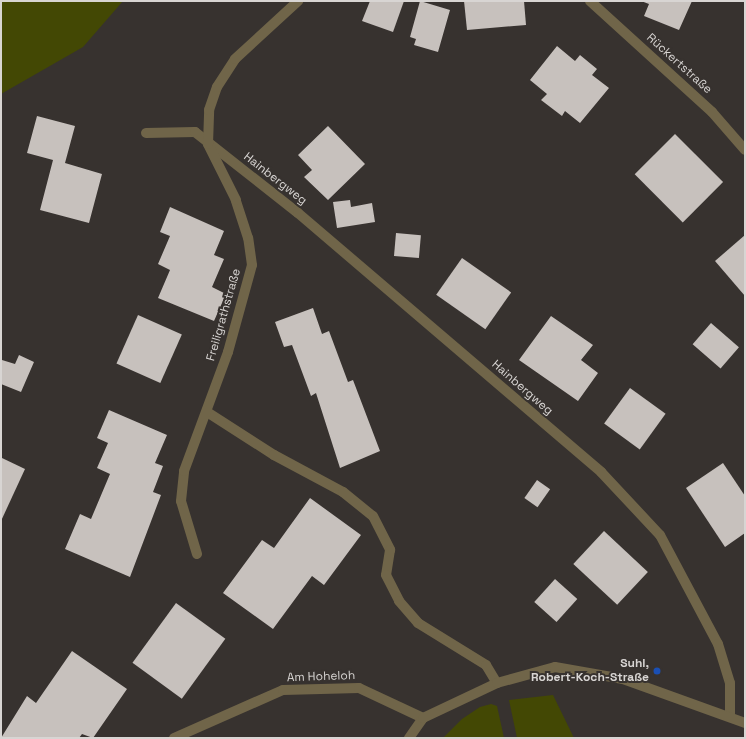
<!DOCTYPE html>
<meta charset="utf-8">
<style>
body{margin:0}
#map{position:relative;width:746px;height:739px;overflow:hidden;background:#37322f;font-family:"Space Grotesk",sans-serif}
div>[style]{position:absolute}
.green>*{inset:0;background:#434804}
.building>*{inset:0;background:#c7c1bd;transform-origin:0 0}
.minor>*{height:10px;margin:-5px;padding:0 5px;transform-origin:5px;border-radius:5px;background:#706549}
.dots>*{width:11px;height:11px;translate:-50% -50%;box-sizing:border-box;border:2px solid #37322f;border-radius:50%}
span{translate:-50% -50%;white-space:nowrap;text-align:center;line-height:1.15;-webkit-text-stroke:4px #37322f;paint-order:stroke}
.street-label{font-size:12px;color:#d8d5d3}
.poi-label{font-size:12px;color:#d8d5d3;font-weight:700}
.right{translate:-100% -50%;text-align:right}
.frame{position:absolute;inset:0;border:2px solid #d8d5d3;pointer-events:none}
</style>
<div id="map">
<div class="green">
<div style="clip-path:polygon(1px 1px,123px 1px,83px 47px,1px 94px)"></div>
<div style="clip-path:polygon(553px 695px,574px 738px,517px 738px,509px 700px)"></div>
<div style="clip-path:polygon(491px 704px,497px 706px,504px 738px,443px 738px,462px 719px,480px 707px)"></div>
</div>
<div class="building">
<div style="clip-path:polygon(370px 1px,404px 1px,393px 32px,362px 21px)"></div>
<div style="clip-path:polygon(420px 1px,450px 10px,438px 52px,414px 45px,416px 39px,410px 37px)"></div>
<div style="clip-path:polygon(464px 1px,524px 1px,526px 25px,467px 30px)"></div>
<div style="clip-path:polygon(641px 1px,692px 1px,679px 30px,644px 16px,649px 4px)"></div>
<div style="clip-path:polygon(557px 46px,575px 61px,580px 55px,597px 69px,592px 75px,609px 88px,580px 123px,565px 111px,562px 116px,541px 100px,547px 94px,530px 80px)"></div>
<div style="clip-path:polygon(37px 116px,75px 126px,65px 163px,102px 174px,89px 223px,40px 210px,53px 160px,27px 153px)"></div>
<div style="clip-path:polygon(328px 126px,365px 164px,328px 200px,304px 177px,312px 170px,298px 155px)"></div>
<div style="left:675px;top:134px;width:68px;height:57px;rotate:45deg"></div>
<div style="clip-path:polygon(350px 200px,351px 207px,372px 203px,375px 222px,337px 228px,333px 202px)"></div>
<div style="clip-path:polygon(170px 207px,224px 231px,214px 255px,224px 259px,212px 287px,226px 294px,214px 321px,158px 298px,170px 270px,158px 264px,170px 236px,160px 232px)"></div>
<div style="left:396px;top:233px;width:25px;height:23px;rotate:5deg"></div>
<div style="clip-path:polygon(745px 235px,745px 296px,715px 261px)"></div>
<div style="left:462px;top:258px;width:60px;height:45px;rotate:35deg"></div>
<div style="clip-path:polygon(313px 308px,322px 334px,329px 331px,348px 382px,353px 380px,380px 451px,340px 468px,316px 393px,311px 396px,292px 345px,284px 347px,275px 322px)"></div>
<div style="left:138px;top:315px;width:48px;height:53px;rotate:24deg"></div>
<div style="clip-path:polygon(551px 316px,593px 345px,581px 360px,598px 373px,578px 401px,519px 360px)"></div>
<div style="left:711px;top:323px;width:37px;height:28px;rotate:41deg"></div>
<div style="clip-path:polygon(19px 355px,34px 362px,21px 392px,1px 384px,2px 360px,15px 364px)"></div>
<div style="left:630px;top:388px;width:44px;height:44px;rotate:36deg"></div>
<div style="clip-path:polygon(109px 410px,167px 435px,155px 463px,163px 466px,153px 492px,161px 495px,130px 577px,65px 549px,80px 514px,91px 519px,110px 474px,97px 468px,108px 443px,97px 438px)"></div>
<div style="clip-path:polygon(2px 458px,25px 469px,1px 521px,1px 459px)"></div>
<div style="clip-path:polygon(723px 463px,745px 496px,745px 533px,725px 547px,686px 488px)"></div>
<div style="left:537px;top:480px;width:16px;height:22px;rotate:35deg"></div>
<div style="clip-path:polygon(310px 498px,361px 535px,324px 585px,312px 576px,273px 629px,223px 593px,262px 540px,274px 548px)"></div>
<div style="left:604px;top:531px;width:60px;height:45px;rotate:43deg"></div>
<div style="left:555px;top:579px;width:30px;height:31px;rotate:42deg"></div>
<div style="left:176px;top:603px;width:61px;height:74px;rotate:36deg"></div>
<div style="clip-path:polygon(72px 651px,127px 689px,93px 738px,82px 734px,79px 738px,1px 738px,27px 696px,36px 703px)"></div>
</div>
<div class="minor">
<div style="left:590px;top:1px;width:165px;rotate:42.3deg"></div>
<div style="left:712px;top:112px;width:50px;rotate:49deg"></div>
<div style="left:146px;top:133px;width:49px;rotate:-1.2deg"></div>
<div style="left:195px;top:132px;width:131px;rotate:38.2deg"></div>
<div style="left:298px;top:213px;width:399px;rotate:40.5deg"></div>
<div style="left:601px;top:472px;width:86px;rotate:46.9deg"></div>
<div style="left:660px;top:535px;width:123px;rotate:62deg"></div>
<div style="left:718px;top:644px;width:41px;rotate:72.9deg"></div>
<div style="left:730px;top:683px;width:33px;rotate:90deg"></div>
<div style="left:207px;top:412px;width:80px;rotate:32.7deg"></div>
<div style="left:274px;top:455px;width:78px;rotate:28.2deg"></div>
<div style="left:343px;top:492px;width:38px;rotate:39deg"></div>
<div style="left:373px;top:516px;width:38px;rotate:63deg"></div>
<div style="left:390px;top:550px;width:25px;rotate:99deg"></div>
<div style="left:386px;top:575px;width:29px;rotate:63deg"></div>
<div style="left:399px;top:601px;width:29px;rotate:49deg"></div>
<div style="left:418px;top:623px;width:80px;rotate:31.7deg"></div>
<div style="left:486px;top:665px;width:21px;rotate:59deg"></div>
<div style="left:197px;top:554px;width:55px;rotate:-106.8deg"></div>
<div style="left:181px;top:501px;width:30px;rotate:-84deg"></div>
<div style="left:184px;top:471px;width:127px;rotate:-69.7deg"></div>
<div style="left:228px;top:352px;width:90px;rotate:-74.6deg"></div>
<div style="left:252px;top:265px;width:27px;rotate:-98deg"></div>
<div style="left:248px;top:238px;width:40px;rotate:-108deg"></div>
<div style="left:236px;top:200px;width:63px;rotate:-116.6deg"></div>
<div style="left:208px;top:144px;width:34px;rotate:-88deg"></div>
<div style="left:209px;top:110px;width:24px;rotate:-71deg"></div>
<div style="left:217px;top:87px;width:33px;rotate:-57deg"></div>
<div style="left:235px;top:59px;width:86px;rotate:-42.6deg"></div>
<div style="left:174px;top:738px;width:119px;rotate:-23.8deg"></div>
<div style="left:283px;top:690px;width:76px;rotate:-1.5deg"></div>
<div style="left:359px;top:688px;width:71px;rotate:25.1deg"></div>
<div style="left:409px;top:738px;width:24px;rotate:-55deg"></div>
<div style="left:423px;top:718px;width:82px;rotate:-25.3deg"></div>
<div style="left:497px;top:683px;width:60px;rotate:-15.4deg"></div>
<div style="left:555px;top:667px;width:69px;rotate:10deg"></div>
<div style="left:623px;top:679px;width:130px;rotate:19.8deg"></div>
</div>
<div class="dots">
<div style="left:657px;top:671px;background:#1a4fb4"></div>
</div>
<div class="street-label">
<span style="left:679px;top:64px;rotate:42deg">Rückertstraße</span>
<span style="left:275px;top:179px;rotate:38deg">Hainbergweg</span>
<span style="left:224px;top:315px;rotate:-74deg">Freiligrathstraße</span>
<span style="left:522px;top:388px;rotate:41deg">Hainbergweg</span>
<span style="left:321px;top:677px;rotate:-2deg">Am Hoheloh</span>
</div>
<div class="poi-label">
<span class="right" style="left:649px;top:671px">Suhl,<br>Robert-Koch-Straße</span>
</div>
<div class="frame"></div>
</div>
